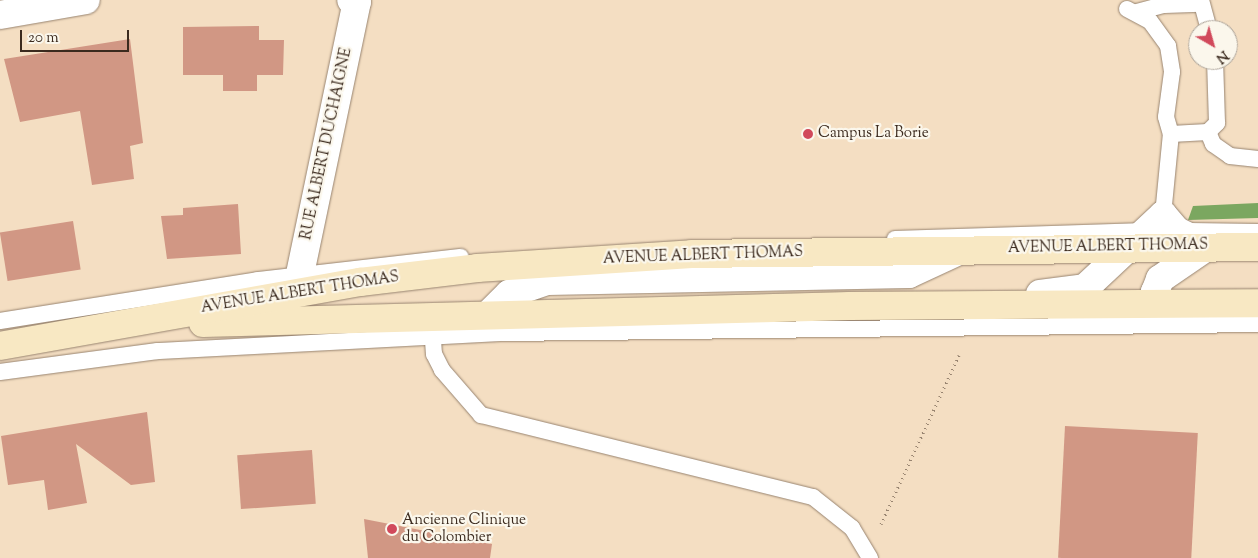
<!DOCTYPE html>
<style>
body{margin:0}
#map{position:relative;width:1258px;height:558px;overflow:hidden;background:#f4dec2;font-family:"Sorts Mill Goudy",serif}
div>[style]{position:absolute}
.forest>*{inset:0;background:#7ba760}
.building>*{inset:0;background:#d19784;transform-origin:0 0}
.path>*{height:3px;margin-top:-1.5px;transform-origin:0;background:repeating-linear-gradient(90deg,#988470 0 1px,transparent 0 5px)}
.roads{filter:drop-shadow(0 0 1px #988470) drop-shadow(0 0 1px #988470)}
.lane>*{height:16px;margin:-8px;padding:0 8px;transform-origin:8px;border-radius:8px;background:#fff}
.street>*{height:28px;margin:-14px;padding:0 14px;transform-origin:14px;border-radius:14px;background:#fff}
.secondary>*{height:28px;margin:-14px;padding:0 14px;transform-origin:14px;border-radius:14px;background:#f8e8c3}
.dots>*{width:14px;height:14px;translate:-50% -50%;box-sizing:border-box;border:2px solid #fbf7ec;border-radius:50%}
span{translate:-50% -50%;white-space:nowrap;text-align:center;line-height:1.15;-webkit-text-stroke:4.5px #fbf7ec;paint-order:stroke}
.poi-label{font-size:15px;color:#3b2a1e}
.left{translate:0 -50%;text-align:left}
.street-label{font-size:15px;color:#3b2a1e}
.north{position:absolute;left:1188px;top:20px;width:50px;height:50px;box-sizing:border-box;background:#fbf7ec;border:1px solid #aea59a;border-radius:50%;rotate:142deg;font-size:14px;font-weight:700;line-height:20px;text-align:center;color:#3b2a1e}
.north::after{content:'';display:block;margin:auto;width:18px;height:22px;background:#d1495b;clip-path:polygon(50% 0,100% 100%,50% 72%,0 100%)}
.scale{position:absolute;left:20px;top:30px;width:109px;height:22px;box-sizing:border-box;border:2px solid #3b2a1e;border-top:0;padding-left:6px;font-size:15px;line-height:18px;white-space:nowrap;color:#3b2a1e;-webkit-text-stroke:4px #fbf7ec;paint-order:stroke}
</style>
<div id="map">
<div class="forest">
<div style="clip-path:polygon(1258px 203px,1258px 218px,1188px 220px,1193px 206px)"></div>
</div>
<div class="building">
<div style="clip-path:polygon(259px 26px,259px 40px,284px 40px,283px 75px,257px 75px,257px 91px,223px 91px,223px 75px,183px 75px,183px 27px)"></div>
<div style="clip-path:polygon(130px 39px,143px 143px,130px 146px,134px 179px,92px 185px,80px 111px,20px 122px,4px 59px)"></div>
<div style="clip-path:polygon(238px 204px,241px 254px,167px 259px,161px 216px,183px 215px,183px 208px)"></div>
<div style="left:73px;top:221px;width:49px;height:74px;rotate:81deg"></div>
<div style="clip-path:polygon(147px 412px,155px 482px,131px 485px,76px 444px,87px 503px,48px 510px,44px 480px,8px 485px,1px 436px)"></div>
<div style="left:1065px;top:426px;width:133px;height:132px;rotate:3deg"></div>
<div style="left:312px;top:450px;width:54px;height:75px;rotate:86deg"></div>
<div style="clip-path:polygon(364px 519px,492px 544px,490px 558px,368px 558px)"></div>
</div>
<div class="path">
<div style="left:881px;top:524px;width:186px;rotate:-65.2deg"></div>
</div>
<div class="roads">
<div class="lane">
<div style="left:1201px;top:0;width:31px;rotate:75deg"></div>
<div style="left:1127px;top:9px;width:26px;rotate:28deg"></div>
<div style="left:1150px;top:21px;width:31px;rotate:54deg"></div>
<div style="left:1168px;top:46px;width:26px;rotate:81deg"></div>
<div style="left:1172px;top:72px;width:45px;rotate:97.6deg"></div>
<div style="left:1166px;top:117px;width:18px;rotate:74deg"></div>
<div style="left:1137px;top:12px;width:28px;rotate:-15deg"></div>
<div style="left:1164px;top:5px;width:36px;rotate:-2deg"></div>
<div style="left:1208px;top:132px;width:13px;rotate:67deg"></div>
<div style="left:1213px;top:144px;width:21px;rotate:35deg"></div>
<div style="left:1230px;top:156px;width:28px;rotate:6deg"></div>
<div style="left:1163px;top:215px;width:81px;rotate:-84.4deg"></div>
<div style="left:1171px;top:134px;width:37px;rotate:-3deg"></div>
<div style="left:1208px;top:132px;width:13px;rotate:-45deg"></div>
<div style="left:1217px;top:123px;width:63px;rotate:-91.8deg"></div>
<div style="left:1188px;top:231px;width:70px;rotate:0.8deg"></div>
<div style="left:895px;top:239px;width:251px;rotate:-1.8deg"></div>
<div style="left:0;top:321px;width:261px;rotate:-9deg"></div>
<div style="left:258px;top:280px;width:204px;rotate:-6.5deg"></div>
<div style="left:432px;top:326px;width:28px;rotate:86deg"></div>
<div style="left:434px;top:354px;width:18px;rotate:63deg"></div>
<div style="left:442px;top:370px;width:60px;rotate:49.1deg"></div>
<div style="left:481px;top:415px;width:342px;rotate:13.9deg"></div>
<div style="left:813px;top:497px;width:50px;rotate:38.5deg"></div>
<div style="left:852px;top:528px;width:35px;rotate:59deg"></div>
<div style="left:0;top:372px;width:159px;rotate:-7.6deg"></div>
<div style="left:158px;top:351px;width:344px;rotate:-3deg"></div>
<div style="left:502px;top:333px;width:756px;rotate:-0.68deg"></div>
</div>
<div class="street">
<div style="left:0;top:15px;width:87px;rotate:-9.9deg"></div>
<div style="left:296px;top:293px;width:297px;rotate:-78.2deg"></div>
<div style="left:357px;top:2px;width:6px;rotate:-162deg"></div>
<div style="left:1040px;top:294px;width:45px;rotate:-7.6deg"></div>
<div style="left:1085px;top:288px;width:107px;rotate:-43.1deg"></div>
<div style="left:1163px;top:215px;width:21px;rotate:49deg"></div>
<div style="left:1177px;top:231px;width:34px;rotate:26deg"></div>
<div style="left:1159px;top:305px;width:14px;rotate:-107deg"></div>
<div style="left:1155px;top:292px;width:14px;rotate:-69deg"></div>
<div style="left:1160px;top:279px;width:58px;rotate:-34.5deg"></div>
<div style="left:486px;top:317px;width:33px;rotate:-45deg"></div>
<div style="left:509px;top:294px;width:40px;rotate:-18.9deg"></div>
<div style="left:547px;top:281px;width:362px;rotate:-1.1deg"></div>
<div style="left:909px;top:274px;width:60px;rotate:-24.8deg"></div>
</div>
<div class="secondary">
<div style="left:203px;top:323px;width:647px;rotate:-1.51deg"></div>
<div style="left:850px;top:306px;width:408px;rotate:-0.4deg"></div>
<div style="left:0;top:346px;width:366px;rotate:-10.1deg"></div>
<div style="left:360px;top:282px;width:118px;rotate:-6.8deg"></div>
<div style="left:477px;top:268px;width:215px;rotate:-3.7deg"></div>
<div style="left:692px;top:254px;width:566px;rotate:-0.71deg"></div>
</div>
</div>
<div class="dots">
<div style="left:808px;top:134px;background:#d1495b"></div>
<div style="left:392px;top:529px;background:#d1495b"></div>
</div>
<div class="poi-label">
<span class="left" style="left:818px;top:134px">Campus La Borie</span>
<span class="left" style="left:402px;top:529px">Ancienne Clinique<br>du Colombier</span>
</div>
<div class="street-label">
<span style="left:327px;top:144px;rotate:-78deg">RUE ALBERT DUCHAIGNE</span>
<span style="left:1108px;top:247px;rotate:-1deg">AVENUE ALBERT THOMAS</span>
<span style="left:703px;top:256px;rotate:-2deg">AVENUE ALBERT THOMAS</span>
<span style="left:300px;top:293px;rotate:-9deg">AVENUE ALBERT THOMAS</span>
</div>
<div class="north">N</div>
<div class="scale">20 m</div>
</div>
